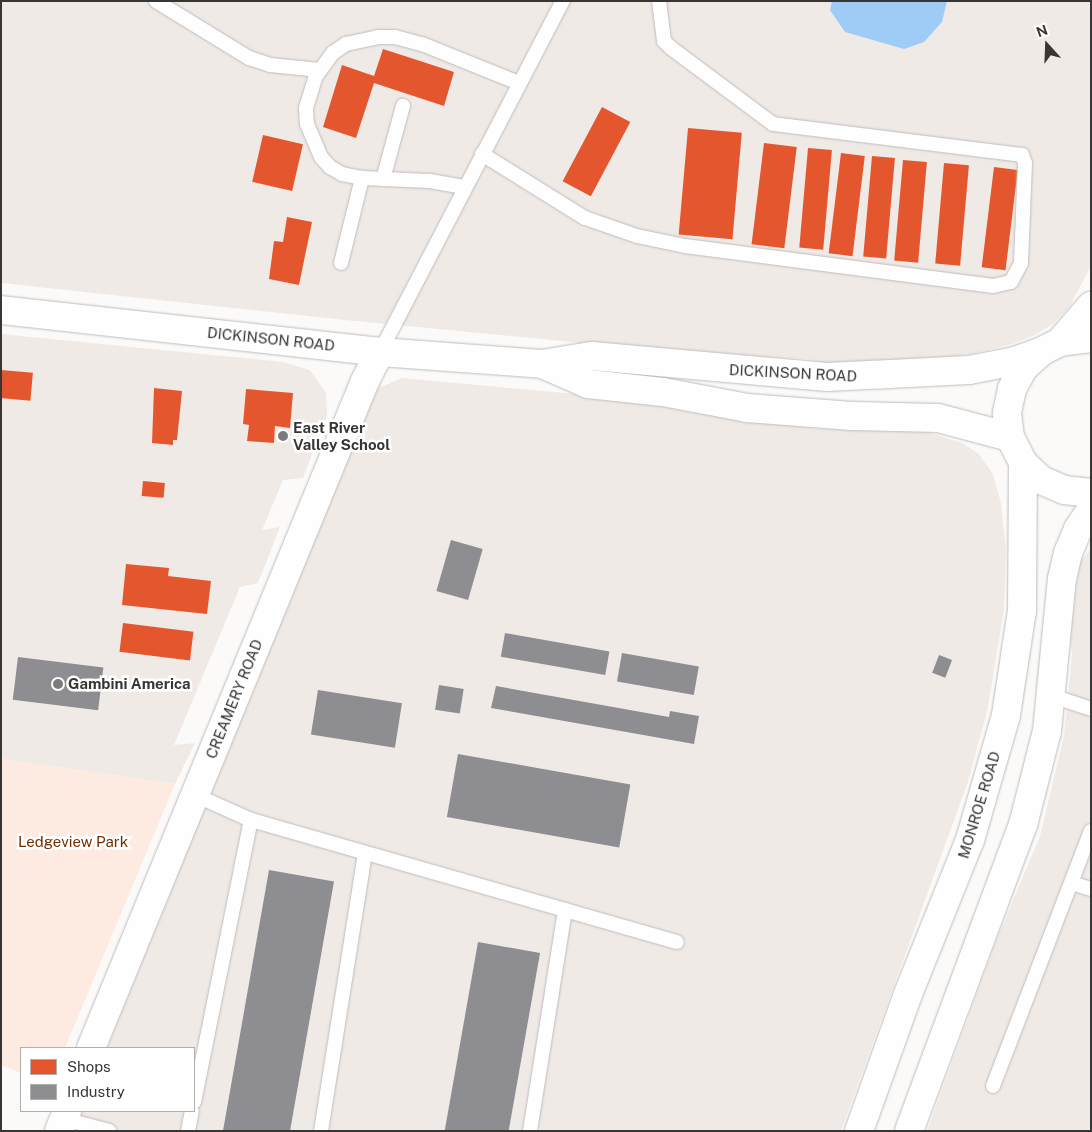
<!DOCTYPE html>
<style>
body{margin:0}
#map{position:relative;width:1092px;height:1132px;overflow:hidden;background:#fbfaf9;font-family:"Public Sans",sans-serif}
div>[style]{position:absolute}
.built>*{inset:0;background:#f0eae7}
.green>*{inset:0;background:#fdeae1}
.water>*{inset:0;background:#9fccf6}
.shops>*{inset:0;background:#e4572e;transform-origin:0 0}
.industry>*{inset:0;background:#8d8d92;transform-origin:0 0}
.roads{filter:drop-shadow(0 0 1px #bdbcbb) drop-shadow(0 0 1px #bdbcbb)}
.service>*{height:14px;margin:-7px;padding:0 7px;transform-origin:7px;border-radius:7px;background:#fefefe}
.minor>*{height:28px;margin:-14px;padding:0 14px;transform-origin:14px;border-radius:14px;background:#fefefe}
.tertiary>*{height:28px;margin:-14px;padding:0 14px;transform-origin:14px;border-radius:14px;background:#fefefe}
.secondary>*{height:28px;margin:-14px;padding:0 14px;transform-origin:14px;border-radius:14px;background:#fefefe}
.dots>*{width:14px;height:14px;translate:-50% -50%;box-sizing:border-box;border:2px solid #fff;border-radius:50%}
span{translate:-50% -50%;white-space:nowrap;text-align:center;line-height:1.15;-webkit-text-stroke:5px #fff;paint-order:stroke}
.street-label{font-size:15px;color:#373635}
.poi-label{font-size:15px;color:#373635;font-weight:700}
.left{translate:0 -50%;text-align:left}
.park-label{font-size:15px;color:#712b00}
.frame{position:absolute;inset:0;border:2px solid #373635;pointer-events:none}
.legend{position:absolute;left:20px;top:1047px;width:175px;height:65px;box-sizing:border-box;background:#fff;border:1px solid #afafae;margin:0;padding:6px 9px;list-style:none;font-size:15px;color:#373635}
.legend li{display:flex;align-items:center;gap:10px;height:25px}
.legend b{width:25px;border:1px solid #afafae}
.north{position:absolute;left:1022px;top:20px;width:50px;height:50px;-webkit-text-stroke:4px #fff;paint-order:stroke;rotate:340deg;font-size:14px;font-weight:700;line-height:20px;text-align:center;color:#373635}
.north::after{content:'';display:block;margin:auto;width:18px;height:22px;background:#373635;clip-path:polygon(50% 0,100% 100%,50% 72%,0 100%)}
</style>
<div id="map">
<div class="built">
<div style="clip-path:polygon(1px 1px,1091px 1px,1091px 266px,1070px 306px,1054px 323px,1035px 335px,1012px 344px,971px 354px,882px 364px,823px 363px,810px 359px,675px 352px,345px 320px,1px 283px)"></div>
<div style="clip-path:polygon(1px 334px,283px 362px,310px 370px,326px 393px,327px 416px,303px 478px,283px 480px,262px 530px,280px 527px,258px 583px,240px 587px,174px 745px,195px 743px,175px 784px,1px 759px)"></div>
<div style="clip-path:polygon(402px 378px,631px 399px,817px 429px,921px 430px,962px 443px,978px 453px,993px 474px,1001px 503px,1006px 550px,1004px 609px,988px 708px,968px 782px,841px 1131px,74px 1131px,82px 1111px,194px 1111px,194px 1048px,107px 1048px,362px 417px,378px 388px)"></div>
<div style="clip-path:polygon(1091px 548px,1091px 1131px,927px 1131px,994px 946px,1040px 836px,1064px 736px,1072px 655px,1069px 631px,1073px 594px,1080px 562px)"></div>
</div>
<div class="green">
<div style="clip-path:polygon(1px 759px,175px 784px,65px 1048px,21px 1048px,21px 1073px,1px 1065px)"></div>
</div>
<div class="water">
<div style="clip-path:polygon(832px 1px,947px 1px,942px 22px,924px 42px,904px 49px,845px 32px,830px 10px)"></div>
</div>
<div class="shops">
<div style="clip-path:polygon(383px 49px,454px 72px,444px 106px,374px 83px,356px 138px,323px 127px,342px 65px,374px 76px)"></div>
<div style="left:602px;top:107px;width:32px;height:84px;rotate:28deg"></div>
<div style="left:688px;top:128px;width:54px;height:107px;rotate:5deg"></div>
<div style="left:263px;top:135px;width:41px;height:48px;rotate:13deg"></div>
<div style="left:764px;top:143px;width:33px;height:102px;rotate:7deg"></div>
<div style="left:808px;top:148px;width:24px;height:100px;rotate:5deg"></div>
<div style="left:841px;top:153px;width:24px;height:101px;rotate:7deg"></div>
<div style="left:872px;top:156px;width:23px;height:101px;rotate:5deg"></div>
<div style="left:903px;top:160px;width:24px;height:101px;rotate:5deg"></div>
<div style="left:944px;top:163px;width:25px;height:101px;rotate:5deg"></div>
<div style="left:994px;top:167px;width:24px;height:101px;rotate:7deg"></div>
<div style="clip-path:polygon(287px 217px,312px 222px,299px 285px,269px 279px,274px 241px,283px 242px)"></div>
<div style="left:1px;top:370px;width:32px;height:28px;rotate:5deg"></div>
<div style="clip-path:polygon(154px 388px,182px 391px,177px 440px,173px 440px,173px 445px,152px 443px)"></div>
<div style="clip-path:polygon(246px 389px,293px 393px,290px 428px,275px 426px,274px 443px,247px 441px,249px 425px,243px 424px)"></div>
<div style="left:143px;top:481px;width:22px;height:15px;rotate:5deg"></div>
<div style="clip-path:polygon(126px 564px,169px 568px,168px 576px,211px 581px,207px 614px,122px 605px)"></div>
<div style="left:123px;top:623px;width:71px;height:29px;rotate:7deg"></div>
</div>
<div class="industry">
<div style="left:451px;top:540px;width:33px;height:53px;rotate:16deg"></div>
<div style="left:505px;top:633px;width:106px;height:24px;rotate:10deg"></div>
<div style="left:622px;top:653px;width:78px;height:29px;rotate:10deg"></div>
<div style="left:939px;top:655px;width:14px;height:19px;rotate:21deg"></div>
<div style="left:18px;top:657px;width:86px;height:43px;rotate:7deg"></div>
<div style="left:439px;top:685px;width:25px;height:25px;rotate:9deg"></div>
<div style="clip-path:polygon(496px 686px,669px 717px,670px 711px,699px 716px,694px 744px,491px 708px)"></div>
<div style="left:318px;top:690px;width:85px;height:45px;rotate:9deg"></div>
<div style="left:458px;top:754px;width:175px;height:64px;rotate:10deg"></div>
<div style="left:269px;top:870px;width:66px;height:265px;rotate:10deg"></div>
<div style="left:478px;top:942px;width:63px;height:192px;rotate:10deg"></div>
</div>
<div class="roads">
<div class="service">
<div style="left:156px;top:1px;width:109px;rotate:31.5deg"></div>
<div style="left:249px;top:58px;width:22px;rotate:18deg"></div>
<div style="left:270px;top:65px;width:50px;rotate:5.7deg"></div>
<div style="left:482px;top:154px;width:121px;rotate:31.9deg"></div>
<div style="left:585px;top:218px;width:55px;rotate:19.1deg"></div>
<div style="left:637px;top:236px;width:49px;rotate:11.8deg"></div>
<div style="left:685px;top:246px;width:311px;rotate:7.4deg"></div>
<div style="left:993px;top:286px;width:18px;rotate:-13deg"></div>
<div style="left:1011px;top:282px;width:21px;rotate:-62deg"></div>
<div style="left:1021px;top:263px;width:100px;rotate:-87.7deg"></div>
<div style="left:1025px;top:163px;width:9px;rotate:-111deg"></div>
<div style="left:1022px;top:155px;width:251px;rotate:-172.9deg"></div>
<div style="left:773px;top:124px;width:127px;rotate:-143.3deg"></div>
<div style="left:671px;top:48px;width:10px;rotate:-135deg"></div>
<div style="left:664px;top:41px;width:40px;rotate:-97.1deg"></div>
<div style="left:383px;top:179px;width:76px;rotate:-74.7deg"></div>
<div style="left:464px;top:187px;width:36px;rotate:-170deg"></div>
<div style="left:429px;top:181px;width:67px;rotate:-177.4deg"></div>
<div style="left:362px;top:178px;width:20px;rotate:-169deg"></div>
<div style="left:342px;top:174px;width:14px;rotate:-150deg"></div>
<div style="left:330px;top:167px;width:13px;rotate:-132deg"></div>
<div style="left:321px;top:157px;width:36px;rotate:-113deg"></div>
<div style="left:307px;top:124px;width:16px;rotate:-94deg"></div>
<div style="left:306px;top:108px;width:34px;rotate:-73deg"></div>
<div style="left:316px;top:76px;width:29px;rotate:-54deg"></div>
<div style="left:333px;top:53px;width:16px;rotate:-35deg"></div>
<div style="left:346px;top:44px;width:33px;rotate:-12deg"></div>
<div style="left:378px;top:37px;width:17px"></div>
<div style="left:395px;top:37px;width:28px;rotate:15deg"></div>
<div style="left:422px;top:44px;width:105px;rotate:21.9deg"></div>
<div style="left:341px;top:263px;width:88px;rotate:-76.1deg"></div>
<div style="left:380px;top:352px;width:396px;rotate:-62.5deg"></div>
<div style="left:1052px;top:696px;width:41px;rotate:18.4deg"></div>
<div style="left:251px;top:820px;width:443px;rotate:16deg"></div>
<div style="left:1072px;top:883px;width:20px;rotate:18deg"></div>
<div style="left:993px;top:1086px;width:273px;rotate:-69deg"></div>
<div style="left:194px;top:1102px;width:288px;rotate:-78.6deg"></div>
<div style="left:251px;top:820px;width:61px;rotate:-155.9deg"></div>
<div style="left:64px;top:1119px;width:47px;rotate:14.9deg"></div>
<div style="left:188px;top:1131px;width:20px;rotate:-79deg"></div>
<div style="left:321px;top:1131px;width:281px;rotate:-81deg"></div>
<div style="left:530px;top:1131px;width:224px;rotate:-81deg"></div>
</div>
<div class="minor">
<div style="left:91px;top:1048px;width:721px;rotate:-67.67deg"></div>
<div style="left:365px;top:381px;width:33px;rotate:-63deg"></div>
<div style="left:59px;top:1131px;width:22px;rotate:-68deg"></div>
</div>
<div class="tertiary">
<div style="left:1px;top:310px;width:381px;rotate:6.3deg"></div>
<div style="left:380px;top:352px;width:162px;rotate:4.2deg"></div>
<div style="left:542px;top:364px;width:51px;rotate:-9.1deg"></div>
<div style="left:592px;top:356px;width:236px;rotate:5.1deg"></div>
<div style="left:827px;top:377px;width:142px;rotate:-2.8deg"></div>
<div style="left:969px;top:370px;width:47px;rotate:-11.1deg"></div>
<div style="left:1015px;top:361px;width:29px;rotate:-20deg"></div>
<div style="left:542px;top:364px;width:50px;rotate:23.5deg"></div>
<div style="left:588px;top:384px;width:75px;rotate:6.1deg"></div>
<div style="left:663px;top:392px;width:86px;rotate:10.8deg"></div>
<div style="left:747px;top:408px;width:105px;rotate:4.4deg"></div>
<div style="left:852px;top:416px;width:86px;rotate:1.3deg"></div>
<div style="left:938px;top:418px;width:74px;rotate:14.8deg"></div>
</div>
<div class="secondary">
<div style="left:1091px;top:338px;width:31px;rotate:173deg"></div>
<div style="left:1060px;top:342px;width:20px;rotate:153deg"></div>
<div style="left:1042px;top:351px;width:24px;rotate:138deg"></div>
<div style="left:1024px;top:367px;width:25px;rotate:119deg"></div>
<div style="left:1012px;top:389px;width:25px;rotate:102deg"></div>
<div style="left:1007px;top:413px;width:24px;rotate:83deg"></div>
<div style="left:1010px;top:437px;width:29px;rotate:63deg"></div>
<div style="left:1023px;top:463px;width:25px;rotate:43deg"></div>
<div style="left:1041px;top:480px;width:25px;rotate:23deg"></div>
<div style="left:1064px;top:490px;width:27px;rotate:6deg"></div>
<div style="left:1060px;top:342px;width:48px;rotate:-49.3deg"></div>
<div style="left:859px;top:1131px;width:145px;rotate:-70.3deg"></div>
<div style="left:908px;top:994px;width:166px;rotate:-68.1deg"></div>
<div style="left:970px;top:840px;width:130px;rotate:-73.9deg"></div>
<div style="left:1006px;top:715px;width:105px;rotate:-81.3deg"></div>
<div style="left:1022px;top:611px;width:148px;rotate:-89.6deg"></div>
<div style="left:909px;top:1131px;width:327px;rotate:-69.6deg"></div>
<div style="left:1023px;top:825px;width:97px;rotate:-75.7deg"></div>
<div style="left:1047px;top:731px;width:153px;rotate:-84.4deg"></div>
<div style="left:1062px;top:579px;width:27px;rotate:-77deg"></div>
<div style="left:1068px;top:553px;width:26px;rotate:-67deg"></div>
<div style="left:1078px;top:529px;width:23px;rotate:-56deg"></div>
</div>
</div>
<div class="dots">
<div style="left:283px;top:436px;background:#7c7b7a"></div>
<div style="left:58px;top:684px;background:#7c7b7a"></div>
</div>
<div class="street-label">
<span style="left:271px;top:339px;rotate:6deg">DICKINSON ROAD</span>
<span style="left:793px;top:373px;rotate:3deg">DICKINSON ROAD</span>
<span style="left:234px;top:699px;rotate:-68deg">CREAMERY ROAD</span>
<span style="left:979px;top:805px;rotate:-73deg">MONROE ROAD</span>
</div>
<div class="poi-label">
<span class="left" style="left:293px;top:436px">East River<br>Valley School</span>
<span class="left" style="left:68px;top:684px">Gambini America</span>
</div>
<div class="park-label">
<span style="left:73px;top:842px">Ledgeview Park</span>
</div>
<div class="frame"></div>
<ul class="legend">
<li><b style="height:14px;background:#e4572e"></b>Shops</li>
<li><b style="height:14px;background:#8d8d92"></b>Industry</li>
</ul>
<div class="north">N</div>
</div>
